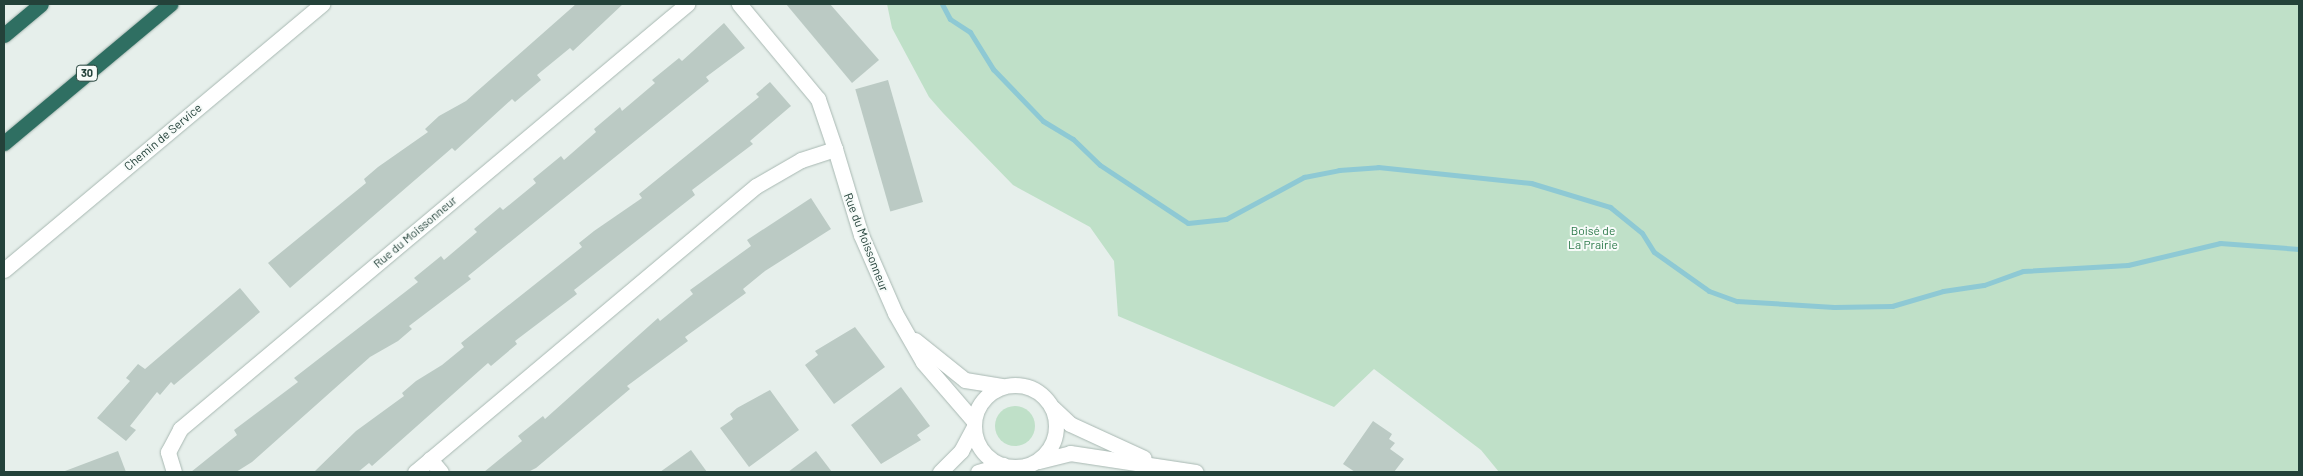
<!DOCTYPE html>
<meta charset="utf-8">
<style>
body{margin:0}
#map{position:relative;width:2303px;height:476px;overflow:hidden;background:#e6efeb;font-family:Barlow,sans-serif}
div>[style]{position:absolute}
.green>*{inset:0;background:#bfe0c8}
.round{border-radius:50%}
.stream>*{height:5px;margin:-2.5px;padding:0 2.5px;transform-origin:2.5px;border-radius:2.5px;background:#8ec9d4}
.building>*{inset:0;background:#bbcac4;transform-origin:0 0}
.roads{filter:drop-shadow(0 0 1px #a8b8b2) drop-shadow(0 0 1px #a8b8b2)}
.street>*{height:15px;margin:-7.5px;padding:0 7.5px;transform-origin:7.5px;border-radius:7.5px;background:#fff}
.street>.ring{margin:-7.5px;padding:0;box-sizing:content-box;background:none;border:15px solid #fff;border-radius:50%}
.highway>*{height:15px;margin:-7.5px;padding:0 7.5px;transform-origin:7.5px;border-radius:7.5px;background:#2f6f62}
span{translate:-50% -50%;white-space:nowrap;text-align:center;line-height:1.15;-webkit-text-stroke:4px #f7fbf9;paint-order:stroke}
.shield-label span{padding:1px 4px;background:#f7fbf9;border:1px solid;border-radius:4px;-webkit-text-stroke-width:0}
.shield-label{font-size:11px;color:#24423a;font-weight:700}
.street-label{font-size:12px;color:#24423a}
.park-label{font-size:12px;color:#2d7a4b}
.frame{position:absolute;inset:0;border:5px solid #24423a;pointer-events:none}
</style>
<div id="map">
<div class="green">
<div style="clip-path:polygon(887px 4px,2299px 4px,2299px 472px,1499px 472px,1481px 450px,1374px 369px,1334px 407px,1118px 316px,1114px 261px,1090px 227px,1013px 185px,943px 113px,929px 97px,892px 28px)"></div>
<div class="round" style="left:995px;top:406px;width:40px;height:40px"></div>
</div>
<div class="stream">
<div style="left:942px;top:4px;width:17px;rotate:62deg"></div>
<div style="left:950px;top:19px;width:24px;rotate:33deg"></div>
<div style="left:970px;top:32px;width:44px;rotate:58.1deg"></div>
<div style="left:993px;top:69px;width:72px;rotate:46.1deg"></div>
<div style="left:1043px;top:121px;width:35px;rotate:31deg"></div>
<div style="left:1073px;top:139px;width:37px;rotate:44deg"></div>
<div style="left:1100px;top:165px;width:105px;rotate:33.4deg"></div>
<div style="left:1188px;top:223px;width:38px;rotate:-6deg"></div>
<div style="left:1226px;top:219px;width:89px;rotate:-28.3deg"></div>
<div style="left:1304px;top:177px;width:36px;rotate:-11deg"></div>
<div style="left:1339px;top:170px;width:39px;rotate:-4deg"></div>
<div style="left:1378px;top:167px;width:154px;rotate:6deg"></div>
<div style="left:1531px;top:183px;width:83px;rotate:16.9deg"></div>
<div style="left:1610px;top:207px;width:41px;rotate:39.1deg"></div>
<div style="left:1642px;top:233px;width:22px;rotate:58deg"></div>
<div style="left:1654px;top:252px;width:67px;rotate:35.3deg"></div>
<div style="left:1709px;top:291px;width:30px;rotate:20deg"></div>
<div style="left:1737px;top:301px;width:97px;rotate:3.5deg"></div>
<div style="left:1834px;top:307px;width:58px;rotate:-1deg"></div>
<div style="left:1892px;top:306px;width:53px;rotate:-16.4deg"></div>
<div style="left:1943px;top:291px;width:41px;rotate:-8.3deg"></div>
<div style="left:1984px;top:285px;width:41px;rotate:-19.7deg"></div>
<div style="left:2023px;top:271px;width:105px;rotate:-3.3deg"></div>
<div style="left:2128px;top:265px;width:95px;rotate:-13.4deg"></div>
<div style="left:2220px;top:243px;width:79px;rotate:4.3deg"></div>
</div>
<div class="building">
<div style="clip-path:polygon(576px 4px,623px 4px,573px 51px,570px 48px,537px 75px,541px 80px,515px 102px,512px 99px,455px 151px,452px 148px,290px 288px,268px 263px,366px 183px,364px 179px,378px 167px,428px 132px,425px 129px,439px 116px,466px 101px)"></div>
<div style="clip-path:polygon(786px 4px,830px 4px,879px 60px,852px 83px)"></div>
<div style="clip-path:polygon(724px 23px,745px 48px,706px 77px,709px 81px,468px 276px,471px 279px,409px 326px,412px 329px,398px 341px,370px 357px,252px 462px,236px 472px,191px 472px,237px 435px,234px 430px,298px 382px,294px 378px,418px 282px,414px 278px,441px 256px,444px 260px,477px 232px,474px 229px,500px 207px,503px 210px,536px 183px,533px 179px,561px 156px,564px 160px,596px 132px,594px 129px,620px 107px,622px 111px,655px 83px,652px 80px,679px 58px,682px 61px)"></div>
<div style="left:888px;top:80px;width:127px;height:34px;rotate:74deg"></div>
<div style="clip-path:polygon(770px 82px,791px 106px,750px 141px,753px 144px,692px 190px,695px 195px,574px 290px,577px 294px,515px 341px,517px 344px,491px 366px,488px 363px,372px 466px,369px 463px,358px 472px,314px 472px,356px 431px,404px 396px,402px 393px,416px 381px,442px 365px,464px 347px,461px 343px,582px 247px,579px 243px,594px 231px,642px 198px,639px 194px,759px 97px,756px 94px)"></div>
<div style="clip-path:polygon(811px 198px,831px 229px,765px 271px,743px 289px,746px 293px,685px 337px,688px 341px,627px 386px,630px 389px,536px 468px,528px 472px,484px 472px,522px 441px,518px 436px,543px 416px,545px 419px,658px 318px,660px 321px,693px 294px,690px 290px,751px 246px,747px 240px)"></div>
<div style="clip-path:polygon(240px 288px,260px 312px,174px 385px,171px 382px,160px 395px,157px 392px,130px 426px,136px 430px,126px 441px,97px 418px,130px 381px,126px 378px,138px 364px,145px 369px)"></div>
<div style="clip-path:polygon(855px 327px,885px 367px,834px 404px,805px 365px,818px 355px,815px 351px)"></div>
<div style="clip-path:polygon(901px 387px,930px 426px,917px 435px,921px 440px,881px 464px,851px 425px)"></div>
<div style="clip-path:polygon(770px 390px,799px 430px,749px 467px,720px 428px,733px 419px,730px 414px,737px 408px)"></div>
<div style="clip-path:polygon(1373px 421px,1392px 434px,1389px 439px,1395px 443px,1390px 449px,1404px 459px,1394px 472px,1355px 472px,1343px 464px)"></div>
<div style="clip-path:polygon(691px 450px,707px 472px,660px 472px)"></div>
<div style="clip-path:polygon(118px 451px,126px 472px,65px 472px,65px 471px)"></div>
<div style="clip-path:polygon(816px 451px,832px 472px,788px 472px)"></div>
</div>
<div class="roads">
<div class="street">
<div style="left:835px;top:149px;width:90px;rotate:73.2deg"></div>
<div style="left:861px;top:235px;width:85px;rotate:66.4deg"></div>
<div style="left:895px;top:313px;width:56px;rotate:60.3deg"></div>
<div style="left:923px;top:362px;width:78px;rotate:49.2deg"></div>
<div style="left:4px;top:270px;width:415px;rotate:-39.9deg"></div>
<div style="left:915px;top:340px;width:64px;rotate:38.7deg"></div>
<div style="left:965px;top:380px;width:37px;rotate:9deg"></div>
<div class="ring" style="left:974px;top:385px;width:67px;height:67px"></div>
<div style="left:1053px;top:408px;width:23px;rotate:43deg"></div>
<div style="left:1070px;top:424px;width:81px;rotate:24.7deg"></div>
<div style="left:430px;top:459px;width:17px;rotate:50deg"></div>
<div style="left:1039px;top:461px;width:32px;rotate:-14deg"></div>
<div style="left:1070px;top:453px;width:127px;rotate:8.6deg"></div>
<div style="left:174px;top:472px;width:21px;rotate:-107deg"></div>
<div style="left:168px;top:452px;width:26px;rotate:-62deg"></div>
<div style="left:180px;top:429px;width:662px;rotate:-39.97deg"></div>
<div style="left:415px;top:472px;width:445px;rotate:-40deg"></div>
<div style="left:756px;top:186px;width:52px;rotate:-30deg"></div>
<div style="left:801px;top:160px;width:36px;rotate:-18deg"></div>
<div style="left:835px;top:149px;width:53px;rotate:-108.8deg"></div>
<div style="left:818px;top:99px;width:124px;rotate:-129.7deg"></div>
<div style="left:940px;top:472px;width:30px;rotate:-45deg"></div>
<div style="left:961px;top:451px;width:27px;rotate:-62deg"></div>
<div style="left:978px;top:472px;width:26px;rotate:-16deg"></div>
</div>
<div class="highway">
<div style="left:4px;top:35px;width:48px;rotate:-40deg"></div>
<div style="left:4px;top:143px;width:217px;rotate:-39.9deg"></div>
</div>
</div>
<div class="shield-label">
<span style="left:87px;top:73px">30</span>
</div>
<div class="street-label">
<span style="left:163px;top:137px;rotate:-40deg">Chemin de Service</span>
<span style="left:415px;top:232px;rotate:-40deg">Rue du Moissonneur</span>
<span style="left:866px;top:242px;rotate:69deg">Rue du Moissonneur</span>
</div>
<div class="park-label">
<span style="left:1593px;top:238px">Boisé de<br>La Prairie</span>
</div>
<div class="frame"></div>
</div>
